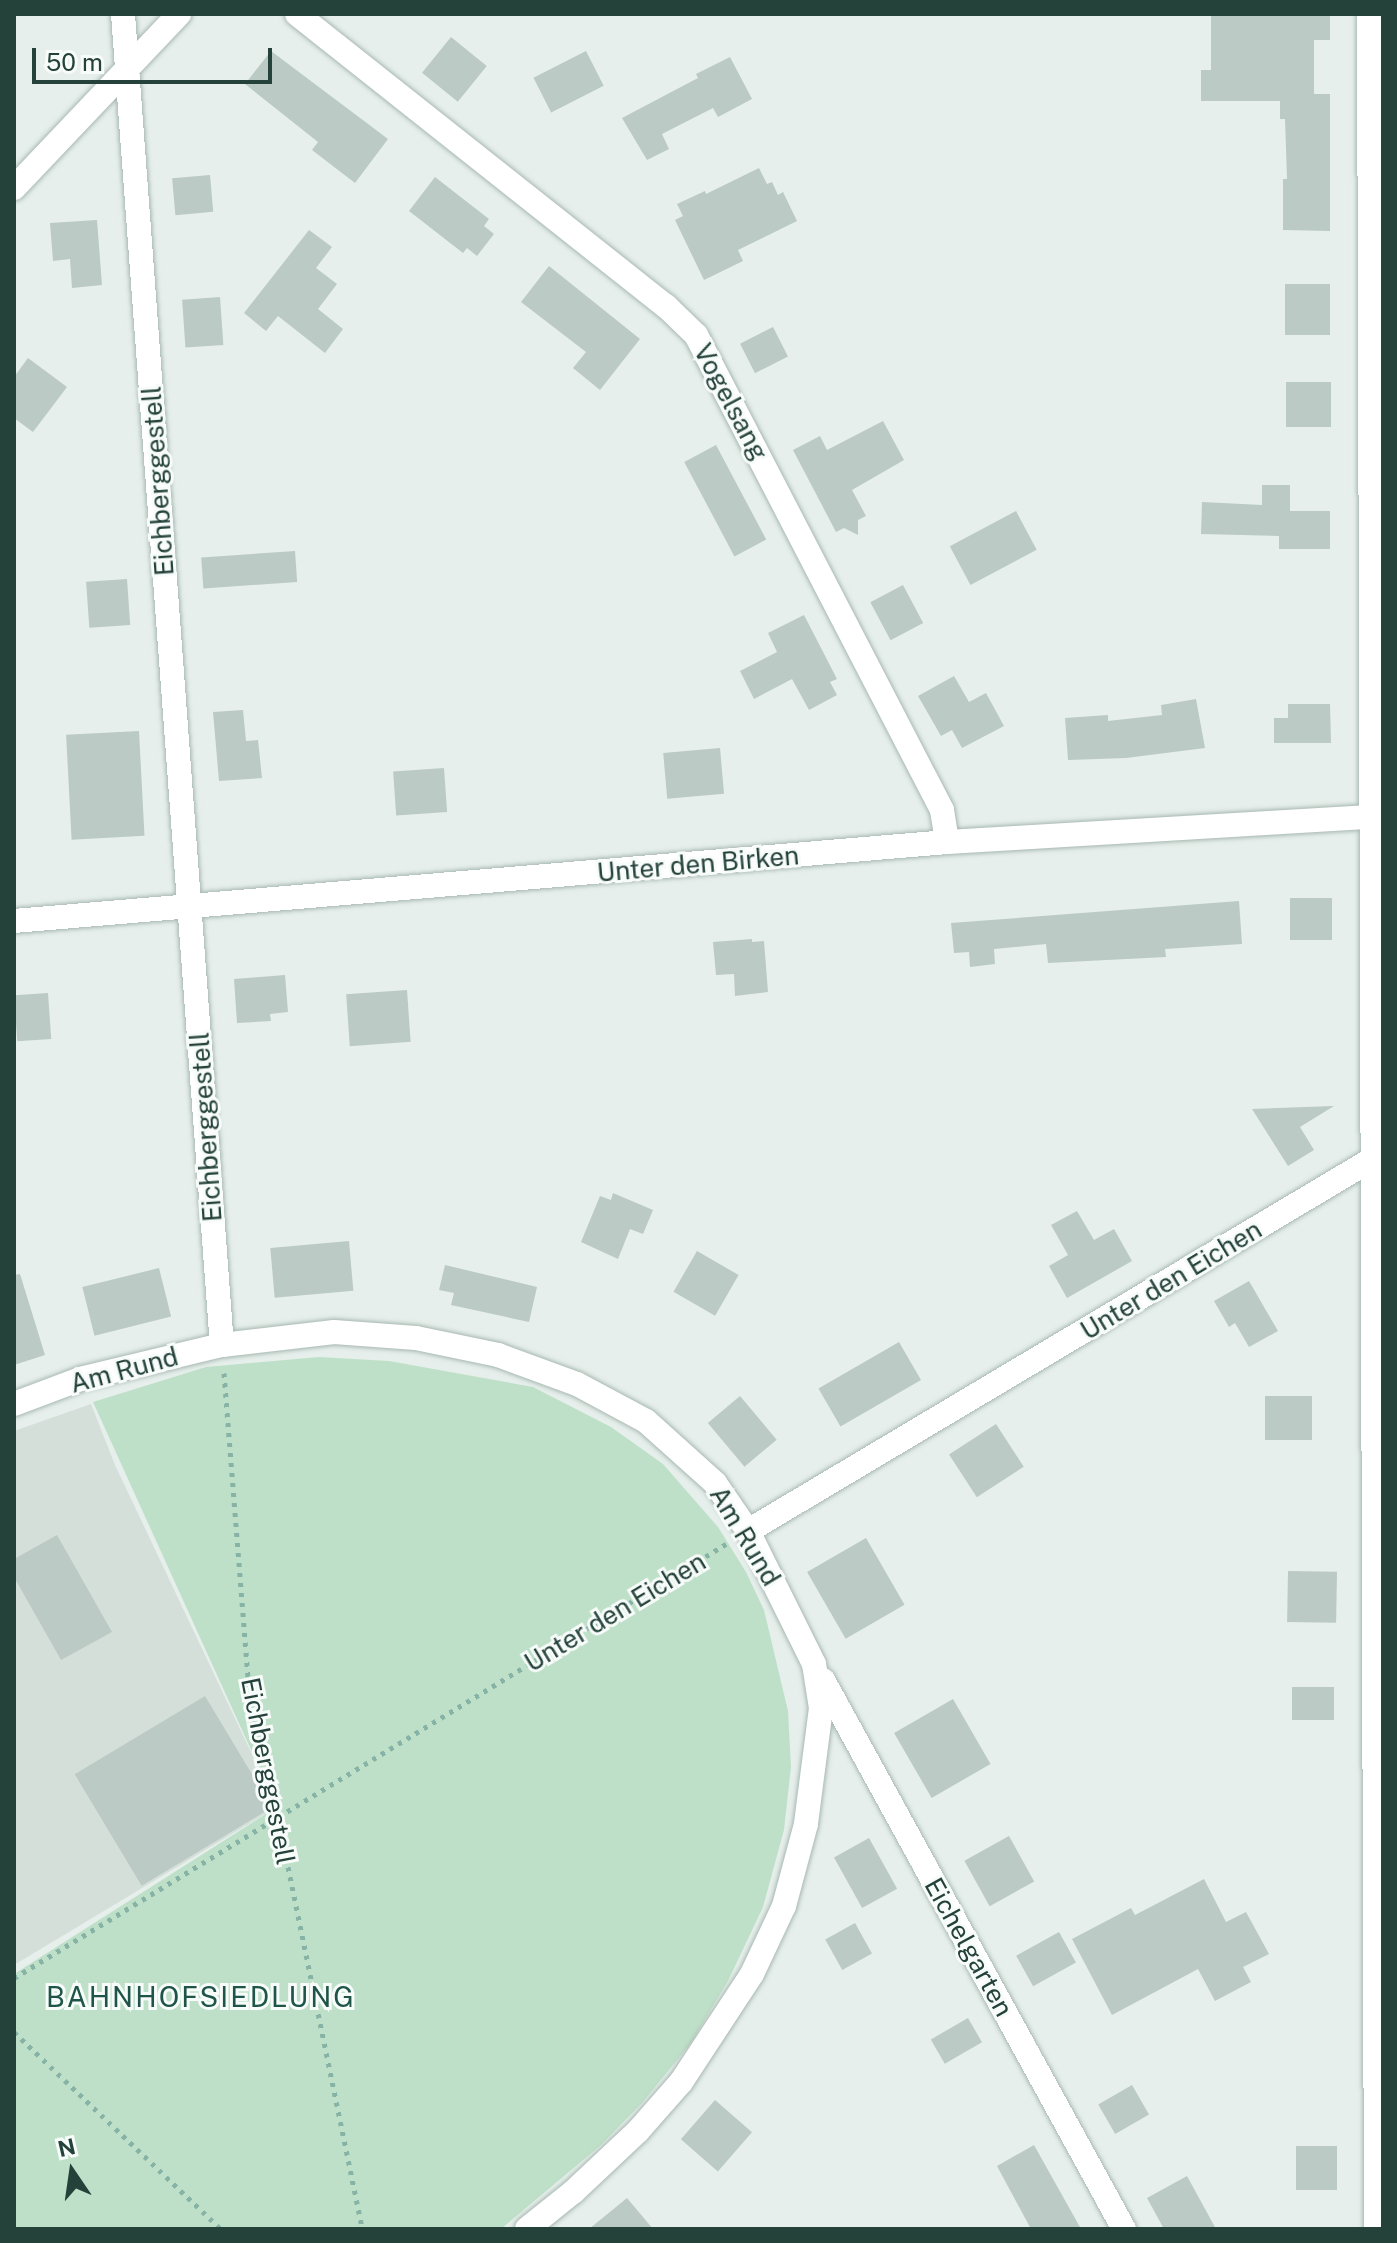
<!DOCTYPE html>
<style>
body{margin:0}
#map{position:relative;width:1397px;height:2243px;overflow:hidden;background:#e6efeb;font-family:"Public Sans",sans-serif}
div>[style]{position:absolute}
.built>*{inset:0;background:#d4dfda}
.green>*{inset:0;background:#bfe0c8}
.building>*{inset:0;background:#bbcac4;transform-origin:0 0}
.path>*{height:5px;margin-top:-2.5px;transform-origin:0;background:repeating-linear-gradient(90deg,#86b3a5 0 4px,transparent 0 10px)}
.roads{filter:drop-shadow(0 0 2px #a8b8b2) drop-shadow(0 0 2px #a8b8b2)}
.minor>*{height:24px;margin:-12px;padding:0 12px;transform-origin:12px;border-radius:12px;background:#fff}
span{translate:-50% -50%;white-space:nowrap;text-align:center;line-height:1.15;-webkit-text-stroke:6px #f7fbf9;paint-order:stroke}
.street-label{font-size:26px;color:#24423a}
.neighbourhood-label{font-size:28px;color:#1f5548;letter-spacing:2px}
.frame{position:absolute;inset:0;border:16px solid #24423a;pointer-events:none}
.north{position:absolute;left:32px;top:2131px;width:80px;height:80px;-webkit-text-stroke:6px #f7fbf9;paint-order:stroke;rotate:347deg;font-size:22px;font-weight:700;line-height:32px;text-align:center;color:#24423a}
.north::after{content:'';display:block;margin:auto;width:28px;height:36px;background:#24423a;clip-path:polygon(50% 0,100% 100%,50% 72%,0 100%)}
.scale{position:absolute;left:32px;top:48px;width:240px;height:36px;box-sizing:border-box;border:4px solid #24423a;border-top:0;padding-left:10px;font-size:24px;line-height:28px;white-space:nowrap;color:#24423a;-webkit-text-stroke:6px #f7fbf9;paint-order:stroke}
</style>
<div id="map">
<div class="built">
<div style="clip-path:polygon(91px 1404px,115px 1465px,277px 1807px,14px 1965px,14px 1431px)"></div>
</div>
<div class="green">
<div style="clip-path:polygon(319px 1357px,389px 1361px,533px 1387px,611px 1427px,663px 1464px,718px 1527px,746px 1572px,764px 1610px,788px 1711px,791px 1767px,784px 1830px,763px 1907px,728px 1981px,691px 2043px,642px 2103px,601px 2145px,501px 2229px,14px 2229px,14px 1974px,277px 1807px,93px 1402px,206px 1367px)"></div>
</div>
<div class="building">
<div style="clip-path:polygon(1211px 14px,1330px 14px,1330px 40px,1314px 40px,1314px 94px,1330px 94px,1330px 231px,1283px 230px,1283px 179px,1287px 179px,1285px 119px,1280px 119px,1280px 101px,1201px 101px,1201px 70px,1211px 70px)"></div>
<div style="left:451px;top:37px;width:46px;height:46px;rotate:39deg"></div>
<div style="clip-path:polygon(271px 51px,388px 139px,355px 183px,312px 150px,318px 142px,245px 84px)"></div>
<div style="left:586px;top:51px;width:39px;height:59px;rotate:63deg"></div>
<div style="clip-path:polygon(730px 57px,752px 99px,718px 117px,713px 108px,662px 134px,669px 149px,647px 160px,622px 118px,698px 78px,696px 74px)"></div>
<div style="clip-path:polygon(759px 168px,767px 184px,772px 182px,778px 195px,783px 192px,797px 221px,738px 250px,743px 261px,704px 280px,675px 220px,683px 216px,677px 204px,705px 191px,706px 194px)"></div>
<div style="left:210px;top:175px;width:37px;height:38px;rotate:85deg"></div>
<div style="clip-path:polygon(435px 177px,489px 219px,484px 226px,494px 234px,477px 256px,467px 248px,463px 253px,409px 211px)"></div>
<div style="clip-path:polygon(97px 220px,102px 285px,72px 288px,70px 259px,53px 261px,50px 223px)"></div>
<div style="clip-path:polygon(309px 230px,332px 247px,316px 268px,337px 284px,318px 309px,343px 329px,325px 353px,278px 316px,266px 331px,244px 313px)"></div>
<div style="clip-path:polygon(549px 266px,640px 339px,600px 390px,573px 368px,586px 352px,521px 302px)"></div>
<div style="left:1285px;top:284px;width:45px;height:51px"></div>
<div style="left:220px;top:297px;width:48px;height:38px;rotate:86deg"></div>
<div style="left:773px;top:327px;width:33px;height:37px;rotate:63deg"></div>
<div style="clip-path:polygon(28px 358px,67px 387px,33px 432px,14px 418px,14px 377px)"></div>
<div style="left:1331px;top:382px;width:45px;height:45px;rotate:90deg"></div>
<div style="clip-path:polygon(883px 421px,904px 460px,852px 490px,866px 516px,858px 520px,858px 535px,844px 528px,836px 532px,793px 450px,820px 436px,827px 450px)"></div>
<div style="left:716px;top:445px;width:107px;height:36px;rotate:62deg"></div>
<div style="clip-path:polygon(1262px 485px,1290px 485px,1290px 511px,1330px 511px,1330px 549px,1279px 549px,1279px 536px,1201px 534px,1202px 502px,1262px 505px)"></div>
<div style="left:1016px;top:511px;width:44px;height:75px;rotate:62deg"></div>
<div style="left:295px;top:551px;width:31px;height:94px;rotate:86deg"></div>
<div style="left:127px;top:579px;width:46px;height:41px;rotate:86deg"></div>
<div style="left:903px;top:585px;width:43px;height:37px;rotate:62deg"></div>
<div style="clip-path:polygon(804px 615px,837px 679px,830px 682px,837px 695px,809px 710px,792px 679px,754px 699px,740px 671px,777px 652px,768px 633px)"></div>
<div style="clip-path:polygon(954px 676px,969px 702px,986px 693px,1004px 726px,962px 748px,952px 730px,941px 736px,918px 696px)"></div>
<div style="clip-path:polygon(1196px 699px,1205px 748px,1126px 758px,1068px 760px,1065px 718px,1108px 715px,1108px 721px,1162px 715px,1161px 705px)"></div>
<div style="clip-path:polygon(1288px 704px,1330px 704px,1331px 743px,1274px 743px,1274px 718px,1288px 718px)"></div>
<div style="clip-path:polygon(243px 710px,246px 741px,258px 740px,262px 778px,219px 781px,213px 712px)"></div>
<div style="left:139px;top:731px;width:105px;height:73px;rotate:87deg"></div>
<div style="left:720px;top:748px;width:46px;height:57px;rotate:85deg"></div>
<div style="left:444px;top:768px;width:44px;height:51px;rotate:86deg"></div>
<div style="left:1290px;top:898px;width:42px;height:42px"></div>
<div style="clip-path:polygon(1239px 901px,1242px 944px,1165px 949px,1166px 957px,1048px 963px,1046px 944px,994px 949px,995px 964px,970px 967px,969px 952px,954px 953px,951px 923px)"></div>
<div style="clip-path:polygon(752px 939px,752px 942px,764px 941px,768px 992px,735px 996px,734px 974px,716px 975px,713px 942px)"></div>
<div style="clip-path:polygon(285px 975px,288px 1012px,270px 1014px,271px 1021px,237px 1023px,234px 979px)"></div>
<div style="left:407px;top:990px;width:52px;height:61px;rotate:86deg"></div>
<div style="left:48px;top:993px;width:46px;height:34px;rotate:86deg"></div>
<div style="clip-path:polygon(1334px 1106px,1300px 1127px,1314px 1150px,1288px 1166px,1252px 1109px)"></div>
<div style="clip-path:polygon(613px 1193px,653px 1210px,643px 1234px,630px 1229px,618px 1259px,581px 1242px,600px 1196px,611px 1200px)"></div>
<div style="clip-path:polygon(1077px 1211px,1094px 1240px,1114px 1229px,1132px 1261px,1067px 1298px,1049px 1266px,1068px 1255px,1051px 1225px)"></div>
<div style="left:349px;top:1241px;width:50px;height:79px;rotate:85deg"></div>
<div style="left:697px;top:1251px;width:48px;height:47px;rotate:30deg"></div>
<div style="clip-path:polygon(445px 1265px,537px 1287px,529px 1322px,451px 1305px,454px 1293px,439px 1290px)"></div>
<div style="left:159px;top:1268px;width:50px;height:79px;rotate:76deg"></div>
<div style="clip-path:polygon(20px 1274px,45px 1355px,14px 1365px,14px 1275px)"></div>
<div style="clip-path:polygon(1249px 1281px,1278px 1331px,1249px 1347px,1235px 1323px,1229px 1327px,1214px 1301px)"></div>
<div style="left:899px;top:1342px;width:44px;height:93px;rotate:60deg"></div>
<div style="left:740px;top:1396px;width:57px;height:42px;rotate:50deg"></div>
<div style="left:1265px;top:1396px;width:47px;height:44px"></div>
<div style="left:996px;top:1424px;width:51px;height:56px;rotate:57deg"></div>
<div style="clip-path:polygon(57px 1535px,112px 1632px,61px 1660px,14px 1577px,14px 1559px)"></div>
<div style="left:866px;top:1538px;width:77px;height:68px;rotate:60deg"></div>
<div style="left:1288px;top:1571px;width:49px;height:51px;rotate:1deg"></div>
<div style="left:1292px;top:1687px;width:42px;height:33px"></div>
<div style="left:205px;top:1696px;width:130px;height:152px;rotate:59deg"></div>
<div style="left:953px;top:1699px;width:75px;height:68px;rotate:60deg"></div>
<div style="left:1009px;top:1836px;width:52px;height:51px;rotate:61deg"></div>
<div style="left:869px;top:1838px;width:58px;height:40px;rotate:61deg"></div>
<div style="clip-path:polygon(1204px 1879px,1226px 1922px,1246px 1912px,1269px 1954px,1243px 1967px,1251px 1982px,1215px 2001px,1198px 1969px,1112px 2015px,1072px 1939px,1131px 1908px,1135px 1915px)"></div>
<div style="left:855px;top:1923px;width:35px;height:34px;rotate:61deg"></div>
<div style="left:1059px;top:1932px;width:35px;height:49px;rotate:61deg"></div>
<div style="left:968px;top:2018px;width:28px;height:43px;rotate:60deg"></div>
<div style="left:1132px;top:2085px;width:34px;height:39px;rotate:60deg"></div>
<div style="left:715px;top:2100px;width:49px;height:52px;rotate:41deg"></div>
<div style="clip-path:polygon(1034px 2145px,1081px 2229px,1031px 2229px,997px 2166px)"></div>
<div style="left:1296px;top:2146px;width:41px;height:44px"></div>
<div style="clip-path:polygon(1187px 2176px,1216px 2229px,1164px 2229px,1147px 2198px)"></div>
<div style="clip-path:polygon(627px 2198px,653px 2229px,589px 2229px)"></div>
</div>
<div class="path">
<div style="left:224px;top:1373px;width:329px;rotate:85.5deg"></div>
<div style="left:250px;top:1701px;width:120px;rotate:76.5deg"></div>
<div style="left:278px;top:1818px;width:419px;rotate:78.4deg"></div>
<div style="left:14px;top:1978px;width:834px;rotate:-31.36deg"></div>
<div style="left:14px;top:2032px;width:286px;rotate:43.6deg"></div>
</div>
<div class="roads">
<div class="minor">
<div style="left:123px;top:14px;width:1335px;rotate:85.75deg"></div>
<div style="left:297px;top:14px;width:471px;rotate:38.4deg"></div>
<div style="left:666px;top:306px;width:42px;rotate:44deg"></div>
<div style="left:696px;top:335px;width:535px;rotate:62.62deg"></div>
<div style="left:942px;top:810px;width:32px;rotate:81deg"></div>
<div style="left:1369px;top:14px;width:2215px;rotate:89.82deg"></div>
<div style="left:14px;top:188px;width:240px;rotate:-46.5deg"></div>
<div style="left:14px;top:921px;width:936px;rotate:-4.84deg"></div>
<div style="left:947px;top:842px;width:437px;rotate:-3.4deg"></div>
<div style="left:14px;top:1404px;width:71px;rotate:-20.7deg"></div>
<div style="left:80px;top:1379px;width:146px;rotate:-13.5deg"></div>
<div style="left:222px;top:1345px;width:113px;rotate:-6.6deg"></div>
<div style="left:334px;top:1332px;width:82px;rotate:4.2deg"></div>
<div style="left:416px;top:1338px;width:84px;rotate:11.7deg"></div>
<div style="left:498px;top:1355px;width:84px;rotate:20.2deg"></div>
<div style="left:577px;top:1384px;width:78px;rotate:28.2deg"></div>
<div style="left:646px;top:1421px;width:93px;rotate:41.9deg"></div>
<div style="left:715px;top:1483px;width:58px;rotate:55.5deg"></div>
<div style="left:748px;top:1531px;width:148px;rotate:63.6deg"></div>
<div style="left:814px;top:1664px;width:45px;rotate:81deg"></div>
<div style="left:821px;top:1708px;width:117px;rotate:97.4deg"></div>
<div style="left:806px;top:1824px;width:85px;rotate:105deg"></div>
<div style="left:784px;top:1906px;width:75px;rotate:115.2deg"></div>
<div style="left:752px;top:1974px;width:129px;rotate:123.3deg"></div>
<div style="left:681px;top:2082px;width:65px;rotate:131.3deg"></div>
<div style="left:638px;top:2131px;width:89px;rotate:136.8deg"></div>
<div style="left:573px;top:2192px;width:59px;rotate:141.2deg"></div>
<div style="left:748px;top:1531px;width:737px;rotate:-30.78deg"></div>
<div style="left:823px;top:1680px;width:626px;rotate:61.27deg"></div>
</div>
</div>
<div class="street-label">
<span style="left:731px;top:402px;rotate:62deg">Vogelsang</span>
<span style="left:158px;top:481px;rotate:-94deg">Eichberggestell</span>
<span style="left:698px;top:864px;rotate:-5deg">Unter den Birken</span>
<span style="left:206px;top:1127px;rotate:-94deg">Eichberggestell</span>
<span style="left:1171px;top:1280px;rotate:-31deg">Unter den Eichen</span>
<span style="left:124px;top:1370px;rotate:-15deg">Am Rund</span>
<span style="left:745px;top:1536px;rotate:59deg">Am Rund</span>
<span style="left:615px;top:1612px;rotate:-31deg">Unter den Eichen</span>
<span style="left:268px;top:1771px;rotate:79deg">Eichberggestell</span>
<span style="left:969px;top:1947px;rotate:61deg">Eichelgarten</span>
</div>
<div class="neighbourhood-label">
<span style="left:201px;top:1997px">BAHNHOFSIEDLUNG</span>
</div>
<div class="frame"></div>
<div class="north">N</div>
<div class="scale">50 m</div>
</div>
